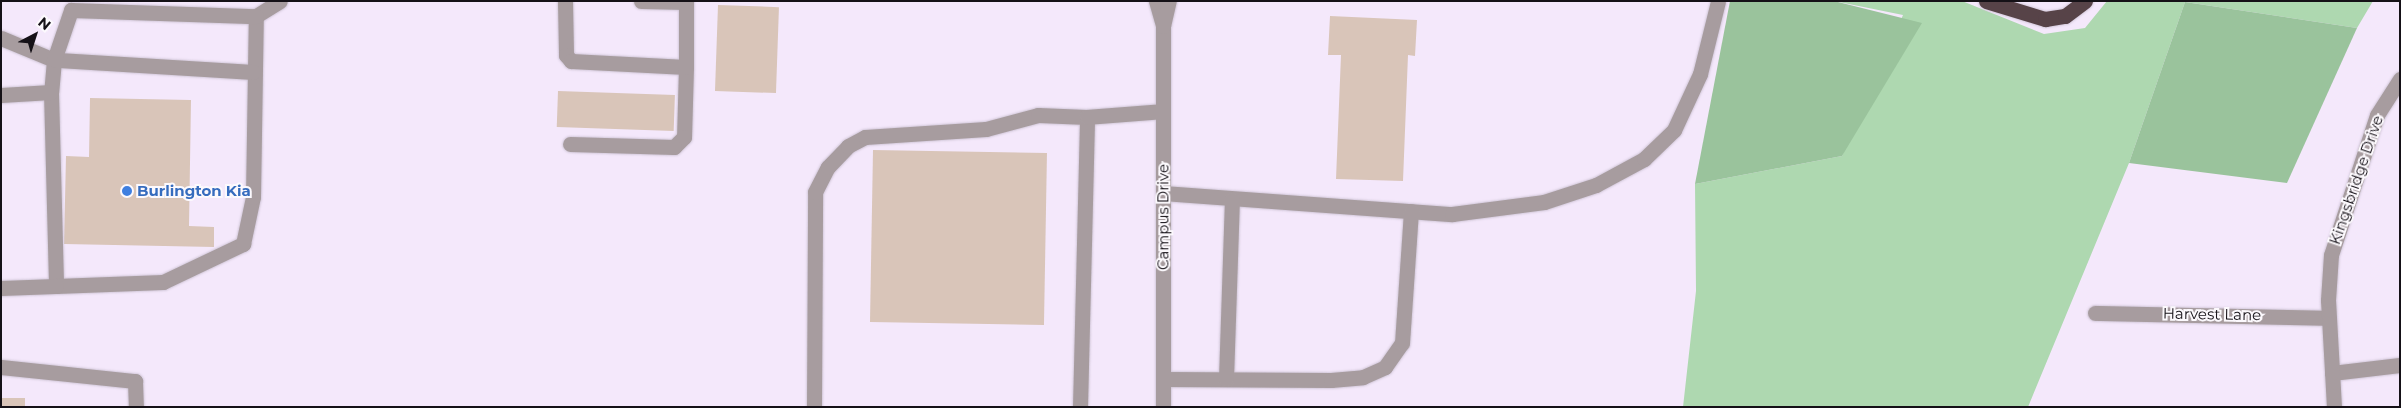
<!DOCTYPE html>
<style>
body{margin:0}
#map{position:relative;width:2401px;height:408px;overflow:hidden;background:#f4e8fb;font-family:Montserrat,sans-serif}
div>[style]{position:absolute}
.green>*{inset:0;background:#aed8b0}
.forest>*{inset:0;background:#9ac39c}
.building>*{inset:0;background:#d9c5b9;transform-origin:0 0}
.roads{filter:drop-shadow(0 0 1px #d0c6d7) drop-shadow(0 0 1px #d0c6d7)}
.minor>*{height:15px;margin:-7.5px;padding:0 7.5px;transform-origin:7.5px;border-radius:7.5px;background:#a79c9f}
.highway>*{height:15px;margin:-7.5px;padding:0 7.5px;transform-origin:7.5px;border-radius:7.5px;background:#574348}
.dots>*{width:14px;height:14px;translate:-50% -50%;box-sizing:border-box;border:2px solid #fcf9fd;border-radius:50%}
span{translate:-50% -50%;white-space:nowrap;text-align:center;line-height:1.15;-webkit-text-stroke:4px #fcf9fd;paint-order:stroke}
.street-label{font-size:15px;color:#151117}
.shop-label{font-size:15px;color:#366cbe;font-weight:700}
.left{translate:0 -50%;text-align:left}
.frame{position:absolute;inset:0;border:2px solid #151117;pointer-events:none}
.north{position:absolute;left:10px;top:10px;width:50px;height:50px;-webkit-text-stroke:4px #fcf9fd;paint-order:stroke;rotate:40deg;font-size:14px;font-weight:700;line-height:20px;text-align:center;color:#151117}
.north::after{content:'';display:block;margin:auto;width:18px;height:22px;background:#151117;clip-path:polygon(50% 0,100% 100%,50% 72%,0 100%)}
</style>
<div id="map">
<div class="green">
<div style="clip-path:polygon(1834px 1px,1962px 1px,2044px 34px,2085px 28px,2107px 1px,2373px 1px,2357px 28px,2185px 2px,2129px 163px,2028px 407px,1683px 407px,1696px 291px,1695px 184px,1842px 156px,1903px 15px)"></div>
</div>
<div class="forest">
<div style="clip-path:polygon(1730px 1px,1834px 1px,1922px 23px,1842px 156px,1695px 184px)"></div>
<div style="clip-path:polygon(2185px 2px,2357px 28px,2287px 183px,2129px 163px)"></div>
</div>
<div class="building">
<div style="left:718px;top:5px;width:61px;height:86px;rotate:2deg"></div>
<div style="clip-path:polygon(1330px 16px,1417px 20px,1415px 56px,1408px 55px,1403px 181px,1336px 179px,1341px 55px,1328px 55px)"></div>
<div style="left:558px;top:91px;width:117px;height:36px;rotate:2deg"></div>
<div style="clip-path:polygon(90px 98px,191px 100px,189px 226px,214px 227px,214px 247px,64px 244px,66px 156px,89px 157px)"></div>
<div style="left:873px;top:150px;width:174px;height:172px;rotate:1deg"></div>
<div style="left:25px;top:398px;width:9px;height:24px;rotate:90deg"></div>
</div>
<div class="roads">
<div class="minor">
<div style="left:565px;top:1px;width:54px;rotate:88.9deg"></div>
<div style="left:566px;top:55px;width:8px;rotate:50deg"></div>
<div style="left:571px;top:61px;width:115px;rotate:3deg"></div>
<div style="left:686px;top:67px;width:70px;rotate:91.6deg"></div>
<div style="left:684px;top:137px;width:14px;rotate:135deg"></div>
<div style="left:674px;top:147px;width:104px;rotate:-178.3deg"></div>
<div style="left:641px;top:1px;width:45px;rotate:1.3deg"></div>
<div style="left:1156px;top:1px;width:25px;rotate:74deg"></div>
<div style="left:1px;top:38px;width:57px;rotate:22.5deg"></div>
<div style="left:54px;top:60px;width:32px;rotate:95deg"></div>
<div style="left:51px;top:92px;width:194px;rotate:88.5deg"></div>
<div style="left:56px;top:286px;width:107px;rotate:-2.1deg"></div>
<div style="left:163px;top:282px;width:89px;rotate:-25.4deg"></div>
<div style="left:243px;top:244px;width:48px;rotate:-78deg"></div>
<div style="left:253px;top:197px;width:181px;rotate:-89.1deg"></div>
<div style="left:256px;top:16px;width:28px;rotate:-32deg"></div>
<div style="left:686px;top:67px;width:66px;rotate:-90deg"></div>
<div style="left:253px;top:72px;width:199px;rotate:-176.5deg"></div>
<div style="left:54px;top:60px;width:53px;rotate:-71.2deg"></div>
<div style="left:71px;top:10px;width:185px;rotate:1.9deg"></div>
<div style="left:1px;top:95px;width:50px;rotate:-3.4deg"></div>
<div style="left:1163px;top:193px;width:290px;rotate:4.2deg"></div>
<div style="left:1452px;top:214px;width:93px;rotate:-7.4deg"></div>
<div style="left:1544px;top:202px;width:55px;rotate:-18.1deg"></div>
<div style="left:1596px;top:185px;width:55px;rotate:-28.4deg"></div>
<div style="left:1644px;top:159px;width:42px;rotate:-44deg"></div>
<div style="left:1674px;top:130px;width:62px;rotate:-65.1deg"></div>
<div style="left:1700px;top:74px;width:75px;rotate:-76.1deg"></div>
<div style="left:1px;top:288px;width:55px;rotate:-2.1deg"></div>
<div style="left:2095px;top:313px;width:233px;rotate:1.2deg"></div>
<div style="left:1px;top:367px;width:135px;rotate:6deg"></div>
<div style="left:135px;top:381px;width:26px;rotate:88deg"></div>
<div style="left:2332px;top:373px;width:68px;rotate:-6.7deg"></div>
<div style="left:1163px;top:379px;width:168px;rotate:0.3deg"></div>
<div style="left:1331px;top:380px;width:32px;rotate:-5deg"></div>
<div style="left:1363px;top:377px;width:24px;rotate:-24deg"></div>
<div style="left:1385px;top:367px;width:29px;rotate:-55deg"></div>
<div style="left:1402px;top:343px;width:132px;rotate:-86.1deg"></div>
<div style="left:1226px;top:379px;width:180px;rotate:-88.1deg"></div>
<div style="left:814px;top:407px;width:215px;rotate:-89.7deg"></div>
<div style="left:815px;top:192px;width:28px;rotate:-63deg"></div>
<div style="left:828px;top:167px;width:29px;rotate:-46deg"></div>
<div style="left:848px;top:146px;width:19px;rotate:-28deg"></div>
<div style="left:865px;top:137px;width:121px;rotate:-3.8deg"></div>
<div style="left:986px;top:129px;width:54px;rotate:-15.1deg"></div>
<div style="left:1038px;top:115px;width:49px;rotate:2.3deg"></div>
<div style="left:1080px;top:407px;width:290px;rotate:-88.6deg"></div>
<div style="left:1087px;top:117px;width:76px;rotate:-4.5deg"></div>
<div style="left:1163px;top:407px;width:381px;rotate:-90deg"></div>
<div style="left:1163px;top:26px;width:26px;rotate:-77deg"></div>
<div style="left:2334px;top:407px;width:107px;rotate:-93.2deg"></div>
<div style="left:2328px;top:300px;width:45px;rotate:-86.2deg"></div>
<div style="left:2331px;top:255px;width:147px;rotate:-71.8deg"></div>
<div style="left:2377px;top:115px;width:43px;rotate:-57.4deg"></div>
</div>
<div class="highway">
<div style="left:1986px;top:1px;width:62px;rotate:17deg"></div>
<div style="left:2045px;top:19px;width:20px;rotate:-9deg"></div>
<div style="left:2065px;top:16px;width:25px;rotate:-37deg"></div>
</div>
</div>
<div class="dots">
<div style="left:127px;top:191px;background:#3f7fe0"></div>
</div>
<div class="street-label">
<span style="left:2356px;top:180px;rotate:-71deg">Kingsbridge Drive</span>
<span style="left:1163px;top:217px;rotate:-90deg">Campus Drive</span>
<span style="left:2212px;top:314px;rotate:1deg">Harvest Lane</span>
</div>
<div class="shop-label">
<span class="left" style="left:137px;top:191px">Burlington Kia</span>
</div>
<div class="frame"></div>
<div class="north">N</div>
</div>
